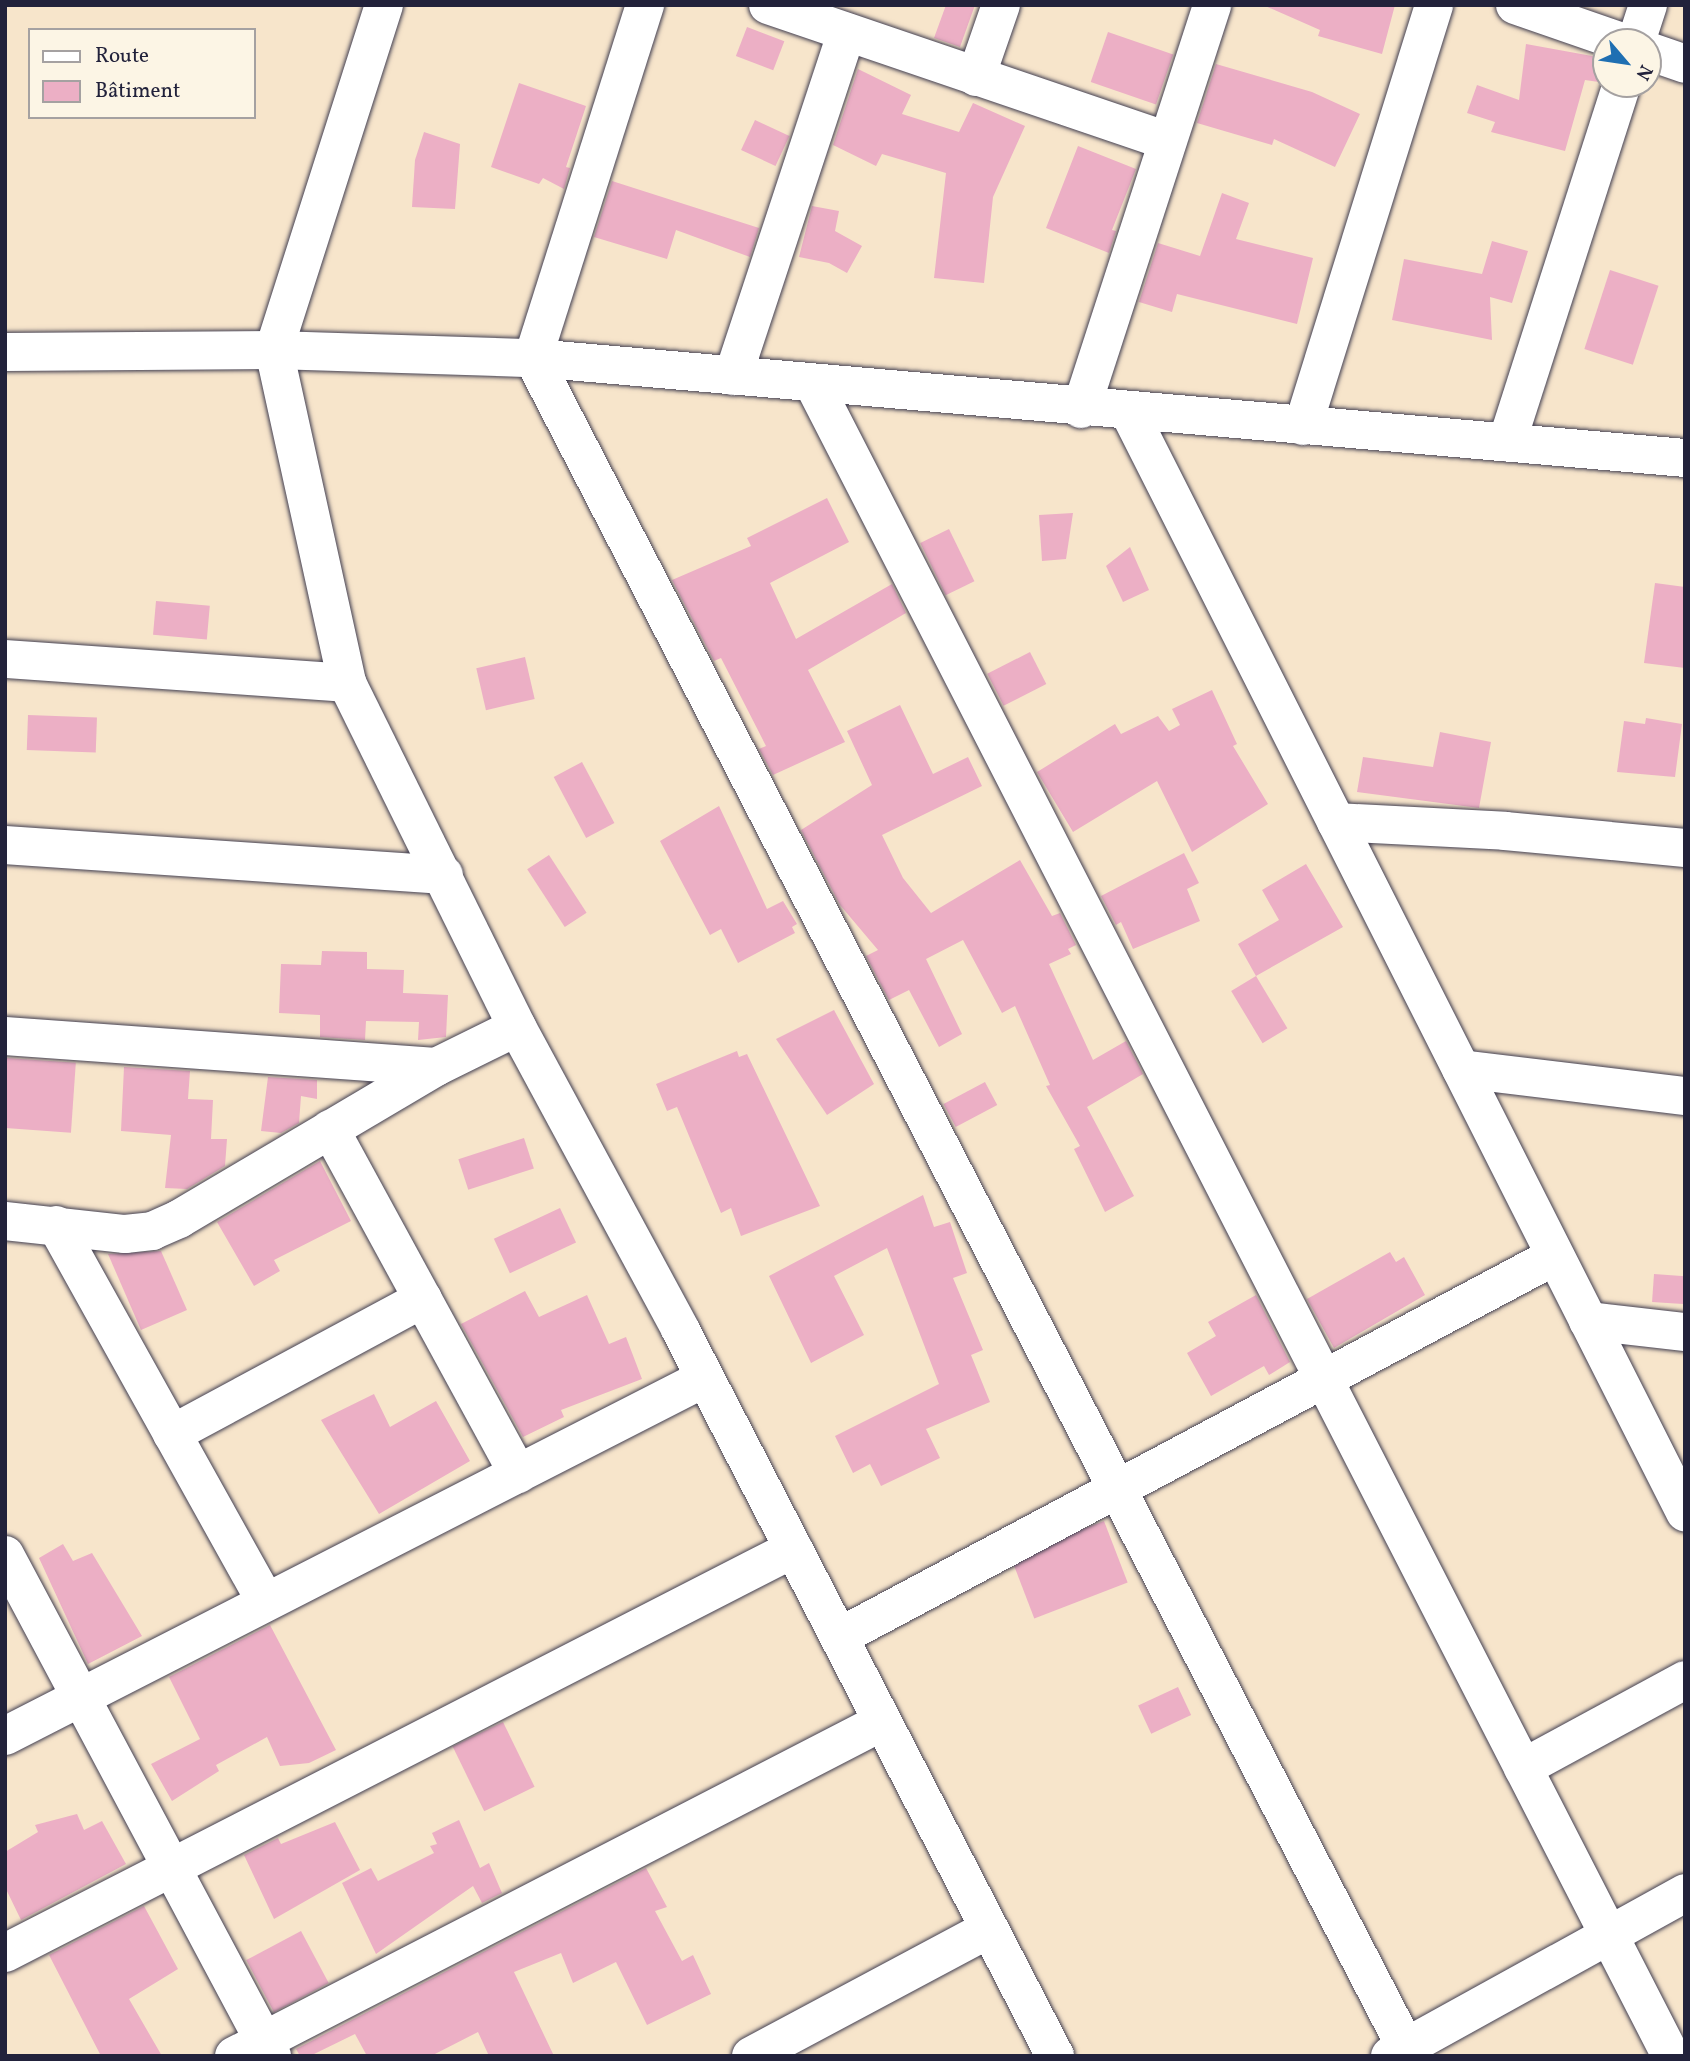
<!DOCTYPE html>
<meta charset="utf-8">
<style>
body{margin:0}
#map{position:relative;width:1690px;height:2061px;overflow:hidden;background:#f7e5cb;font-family:Vollkorn,serif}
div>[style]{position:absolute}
.building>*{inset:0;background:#ecafc5;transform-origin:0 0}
.roads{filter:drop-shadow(0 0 2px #423f51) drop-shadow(0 0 2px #423f51)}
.minor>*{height:38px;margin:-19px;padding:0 19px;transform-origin:19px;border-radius:19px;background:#fff}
.major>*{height:38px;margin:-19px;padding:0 19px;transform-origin:19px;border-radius:19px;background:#fff}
span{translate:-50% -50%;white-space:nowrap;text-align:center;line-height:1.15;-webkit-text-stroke:6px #fcf5e5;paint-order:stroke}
.frame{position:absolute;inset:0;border:7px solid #22223b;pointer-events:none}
.legend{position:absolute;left:28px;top:28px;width:228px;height:91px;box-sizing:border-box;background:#fcf5e5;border:2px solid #a5a1a1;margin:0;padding:9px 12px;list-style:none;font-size:21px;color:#22223b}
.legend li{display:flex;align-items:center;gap:14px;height:35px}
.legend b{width:35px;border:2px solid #a5a1a1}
.north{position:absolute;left:1592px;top:28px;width:70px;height:70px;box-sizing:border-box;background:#fcf5e5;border:2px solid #a5a1a1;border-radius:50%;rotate:119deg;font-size:19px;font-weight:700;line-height:28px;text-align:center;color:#22223b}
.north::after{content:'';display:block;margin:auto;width:24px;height:32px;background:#1f6fb2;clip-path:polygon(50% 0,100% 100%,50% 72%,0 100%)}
</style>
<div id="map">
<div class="building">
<div style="clip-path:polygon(946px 5px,975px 5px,960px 47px,934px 38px)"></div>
<div style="clip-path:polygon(1263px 5px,1395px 5px,1382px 54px,1318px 36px,1320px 30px)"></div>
<div style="left:747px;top:27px;width:40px;height:31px;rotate:21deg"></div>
<div style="left:1108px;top:32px;width:69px;height:53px;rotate:19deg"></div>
<div style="clip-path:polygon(1526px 44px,1603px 58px,1599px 82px,1585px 80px,1565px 151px,1491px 132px,1495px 122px,1467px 113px,1477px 85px,1519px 100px)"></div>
<div style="clip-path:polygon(1216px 64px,1312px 92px,1360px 114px,1335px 167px,1274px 139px,1272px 145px,1197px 123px)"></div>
<div style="clip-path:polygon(858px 69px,911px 95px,902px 114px,959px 132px,973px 103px,1025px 126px,993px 197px,984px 283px,934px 278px,946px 173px,882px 154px,876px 166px,833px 145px)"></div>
<div style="clip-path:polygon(519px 83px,586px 106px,566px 167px,570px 168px,564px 189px,543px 178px,539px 184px,491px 167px)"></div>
<div style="left:755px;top:120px;width:38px;height:33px;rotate:25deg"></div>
<div style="clip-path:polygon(424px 132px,460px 144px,455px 209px,412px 207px,415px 160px)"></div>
<div style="clip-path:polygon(1078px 146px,1136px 169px,1112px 230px,1116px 231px,1109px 253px,1046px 228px)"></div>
<div style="clip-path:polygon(612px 181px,759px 228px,750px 257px,676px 230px,667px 259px,594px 237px)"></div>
<div style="clip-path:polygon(1222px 193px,1249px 203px,1236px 239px,1313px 258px,1297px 324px,1177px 294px,1172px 312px,1139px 302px,1158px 243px,1200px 256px)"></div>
<div style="clip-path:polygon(812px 206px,839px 211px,835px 231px,862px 246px,847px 273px,829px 263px,799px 257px)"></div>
<div style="clip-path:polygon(1492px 241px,1528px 251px,1512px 303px,1490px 297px,1492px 340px,1392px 320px,1404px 259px,1482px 274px)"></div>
<div style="left:1610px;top:270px;width:51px;height:83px;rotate:18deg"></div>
<div style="clip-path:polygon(827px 498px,849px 542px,770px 583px,796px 639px,892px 584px,906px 613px,808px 670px,845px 742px,773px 775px,759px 749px,766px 746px,721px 658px,714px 661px,672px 580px,751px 546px,747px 538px)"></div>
<div style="clip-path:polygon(1073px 513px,1066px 559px,1042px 561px,1039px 515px)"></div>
<div style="left:949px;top:529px;width:58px;height:32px;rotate:64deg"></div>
<div style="clip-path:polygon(1130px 547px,1149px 590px,1123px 602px,1106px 566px)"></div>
<div style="clip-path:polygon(1655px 583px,1685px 587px,1685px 668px,1644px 663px)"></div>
<div style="left:156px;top:601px;width:54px;height:34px;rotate:5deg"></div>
<div style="left:1030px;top:652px;width:36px;height:48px;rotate:63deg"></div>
<div style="left:525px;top:657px;width:43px;height:50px;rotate:77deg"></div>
<div style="clip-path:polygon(1212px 690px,1237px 744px,1233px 746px,1268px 804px,1192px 852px,1157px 781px,1073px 832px,1037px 772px,1115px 724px,1121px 734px,1158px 716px,1169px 731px,1180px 725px,1172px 709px)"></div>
<div style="clip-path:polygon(900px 705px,933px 774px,968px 757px,982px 786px,882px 835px,903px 878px,931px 913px,1020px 860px,1052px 916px,1060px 913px,1076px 945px,1068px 949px,1071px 954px,1049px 964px,1093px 1060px,1126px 1041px,1143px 1074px,1087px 1107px,1134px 1196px,1105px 1212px,1074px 1149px,1080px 1146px,1046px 1086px,1050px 1085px,1015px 1006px,1002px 1013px,963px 940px,926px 959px,962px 1034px,939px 1047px,909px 990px,889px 1000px,866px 956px,878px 950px,840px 905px,801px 830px,872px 785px,847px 731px)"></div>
<div style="left:28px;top:715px;width:69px;height:35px;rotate:2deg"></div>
<div style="clip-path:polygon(1646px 718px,1682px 724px,1675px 777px,1617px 772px,1624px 721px,1645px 724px)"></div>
<div style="clip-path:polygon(1440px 732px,1491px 742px,1479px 808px,1357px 792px,1363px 757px,1433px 767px)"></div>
<div style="left:582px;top:762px;width:69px;height:32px;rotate:62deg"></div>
<div style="clip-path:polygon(719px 806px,767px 909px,783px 901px,797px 924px,792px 927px,795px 933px,738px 963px,721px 929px,710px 935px,660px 841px)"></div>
<div style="clip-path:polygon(1184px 853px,1199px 883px,1187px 889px,1200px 921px,1133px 949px,1121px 922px,1116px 925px,1101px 896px)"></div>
<div style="left:549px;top:855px;width:69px;height:26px;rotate:57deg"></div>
<div style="clip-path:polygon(1306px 864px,1343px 927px,1256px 976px,1238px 944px,1279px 920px,1262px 890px)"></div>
<div style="clip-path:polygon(322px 951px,367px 952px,367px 969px,404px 970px,403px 993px,448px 995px,446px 1037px,418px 1040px,419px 1022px,366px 1021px,365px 1040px,320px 1037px,320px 1015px,279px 1013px,281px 964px,321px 965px)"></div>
<div style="left:1256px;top:976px;width:61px;height:29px;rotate:59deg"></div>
<div style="clip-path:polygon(834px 1010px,874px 1084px,827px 1115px,776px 1039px)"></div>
<div style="clip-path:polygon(737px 1051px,739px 1057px,747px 1054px,820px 1206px,741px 1236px,731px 1208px,721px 1213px,677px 1107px,667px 1111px,656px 1084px)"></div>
<div style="left:7px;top:1058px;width:69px;height:70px;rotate:4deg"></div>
<div style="clip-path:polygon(124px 1067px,190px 1071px,188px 1099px,213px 1100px,211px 1139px,227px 1139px,225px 1166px,187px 1189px,165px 1188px,171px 1135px,121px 1131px)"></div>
<div style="clip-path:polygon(268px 1077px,317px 1080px,317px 1099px,301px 1096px,299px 1123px,281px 1133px,261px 1131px)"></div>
<div style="left:985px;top:1082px;width:26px;height:47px;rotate:62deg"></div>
<div style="left:524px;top:1138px;width:32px;height:69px;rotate:72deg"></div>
<div style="clip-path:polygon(320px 1161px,351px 1221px,274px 1260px,280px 1271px,254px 1286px,217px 1222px)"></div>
<div style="clip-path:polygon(923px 1195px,934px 1227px,950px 1222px,967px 1273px,953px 1278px,983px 1350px,971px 1355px,990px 1402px,926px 1429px,940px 1458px,881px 1486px,870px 1464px,853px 1473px,835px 1436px,939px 1384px,887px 1248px,834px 1276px,864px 1335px,811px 1363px,769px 1276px)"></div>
<div style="left:560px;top:1208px;width:38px;height:73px;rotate:65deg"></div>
<div style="clip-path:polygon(161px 1251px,187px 1310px,141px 1330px,108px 1254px)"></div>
<div style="clip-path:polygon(1390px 1252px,1396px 1262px,1404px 1257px,1425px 1295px,1334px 1348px,1307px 1299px)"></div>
<div style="left:1654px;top:1274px;width:31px;height:28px;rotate:4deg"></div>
<div style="clip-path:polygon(525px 1291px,539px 1317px,587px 1295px,609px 1344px,626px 1337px,642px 1379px,561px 1410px,564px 1417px,523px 1437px,461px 1324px)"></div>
<div style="clip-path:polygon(1256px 1295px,1290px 1362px,1269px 1375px,1264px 1366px,1211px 1396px,1187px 1353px,1216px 1336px,1208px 1322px)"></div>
<div style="clip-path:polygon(374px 1394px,390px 1427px,436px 1401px,470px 1461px,379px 1514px,321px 1420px)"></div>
<div style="left:1104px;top:1521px;width:66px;height:100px;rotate:69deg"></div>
<div style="clip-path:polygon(63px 1544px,73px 1561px,92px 1553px,142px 1636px,88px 1664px,39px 1558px)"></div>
<div style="clip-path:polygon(270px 1625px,336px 1750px,309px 1763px,280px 1766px,267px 1737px,216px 1765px,219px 1771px,172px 1801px,151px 1764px,200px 1739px,169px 1677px)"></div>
<div style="left:1178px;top:1687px;width:31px;height:44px;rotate:65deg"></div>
<div style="left:503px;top:1722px;width:72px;height:56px;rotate:64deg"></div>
<div style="clip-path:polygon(77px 1814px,84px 1830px,102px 1821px,126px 1864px,21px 1920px,5px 1887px,5px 1852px,38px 1832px,35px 1825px)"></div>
<div style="clip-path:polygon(459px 1820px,480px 1868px,489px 1863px,502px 1893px,482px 1903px,473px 1886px,376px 1954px,342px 1883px,371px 1868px,378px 1881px,434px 1853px,430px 1846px,437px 1844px,432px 1833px)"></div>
<div style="clip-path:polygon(335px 1822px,360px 1870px,274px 1919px,244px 1855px,278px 1838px,281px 1844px)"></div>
<div style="clip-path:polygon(646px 1868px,667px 1907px,655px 1911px,682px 1961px,693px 1955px,711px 1994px,647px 2025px,616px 1962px,573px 1983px,561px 1953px,514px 1972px,554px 2056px,489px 2056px,478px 2032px,431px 2056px,367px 2056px,355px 2034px,310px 2056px,300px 2056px,296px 2049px)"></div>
<div style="clip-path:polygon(144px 1906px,178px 1969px,129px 1999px,162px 2056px,101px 2056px,49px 1955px)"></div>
<div style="left:301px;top:1931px;width:59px;height:62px;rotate:62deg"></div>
</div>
<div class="roads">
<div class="minor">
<div style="left:384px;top:5px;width:362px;rotate:107.7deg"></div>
<div style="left:274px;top:350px;width:341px;rotate:77.6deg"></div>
<div style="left:347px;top:683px;width:384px;rotate:63.7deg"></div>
<div style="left:517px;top:1027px;width:343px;rotate:61.6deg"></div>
<div style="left:680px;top:1329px;width:818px;rotate:62.71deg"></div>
<div style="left:645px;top:5px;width:370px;rotate:107.6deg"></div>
<div style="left:533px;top:358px;width:1911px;rotate:62.68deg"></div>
<div style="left:768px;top:5px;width:422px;rotate:18.8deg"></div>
<div style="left:1515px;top:5px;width:113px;rotate:19.1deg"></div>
<div style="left:1636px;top:42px;width:39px;rotate:-72deg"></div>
<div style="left:1648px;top:51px;width:39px;rotate:19deg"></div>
<div style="left:976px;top:77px;width:76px;rotate:-70.9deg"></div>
<div style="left:733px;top:376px;width:362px;rotate:-71.7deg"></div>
<div style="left:814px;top:385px;width:1878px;rotate:62.85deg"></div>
<div style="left:1081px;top:409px;width:425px;rotate:-72deg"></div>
<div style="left:1129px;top:412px;width:1233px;rotate:63.19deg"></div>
<div style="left:1303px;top:426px;width:441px;rotate:-72.7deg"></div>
<div style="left:1507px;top:442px;width:376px;rotate:-72.2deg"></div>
<div style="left:5px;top:659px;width:343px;rotate:4deg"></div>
<div style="left:1336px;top:822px;width:169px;rotate:3deg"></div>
<div style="left:1505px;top:831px;width:181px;rotate:5.4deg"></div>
<div style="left:5px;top:845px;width:440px;rotate:3.9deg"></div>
<div style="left:5px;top:1036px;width:432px;rotate:4.1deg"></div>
<div style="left:436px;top:1067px;width:90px;rotate:-26.3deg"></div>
<div style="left:1461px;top:1069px;width:226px;rotate:6.9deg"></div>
<div style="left:330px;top:1129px;width:393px;rotate:61.4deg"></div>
<div style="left:5px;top:1221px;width:121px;rotate:6.2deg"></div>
<div style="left:125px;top:1234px;width:27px;rotate:-6deg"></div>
<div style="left:152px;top:1231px;width:30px;rotate:-24deg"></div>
<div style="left:179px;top:1219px;width:299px;rotate:-30.6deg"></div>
<div style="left:56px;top:1225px;width:429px;rotate:60.9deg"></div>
<div style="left:1588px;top:1321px;width:98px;rotate:6.5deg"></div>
<div style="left:172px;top:1434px;width:285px;rotate:-28.3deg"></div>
<div style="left:5px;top:1555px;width:568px;rotate:61.95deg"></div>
<div style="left:839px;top:1637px;width:811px;rotate:-28.02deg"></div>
<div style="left:5px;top:1736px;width:786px;rotate:-27.09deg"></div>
<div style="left:1523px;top:1768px;width:184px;rotate:-28.5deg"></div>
<div style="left:5px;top:1953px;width:886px;rotate:-27.14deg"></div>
<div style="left:234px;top:2056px;width:729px;rotate:-27.27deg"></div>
<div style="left:751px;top:2056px;width:270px;rotate:-28.1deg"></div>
<div style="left:1390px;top:2056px;width:337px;rotate:-28.9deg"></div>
</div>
<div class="major">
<div style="left:5px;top:352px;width:269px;rotate:-0.4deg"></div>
<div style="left:274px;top:350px;width:259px;rotate:1.8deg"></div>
<div style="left:533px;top:358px;width:1156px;rotate:4.96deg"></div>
</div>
</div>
<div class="frame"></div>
<ul class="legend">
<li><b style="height:9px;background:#fff"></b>Route</li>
<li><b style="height:19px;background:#ecafc5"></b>Bâtiment</li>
</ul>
<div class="north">N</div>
</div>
